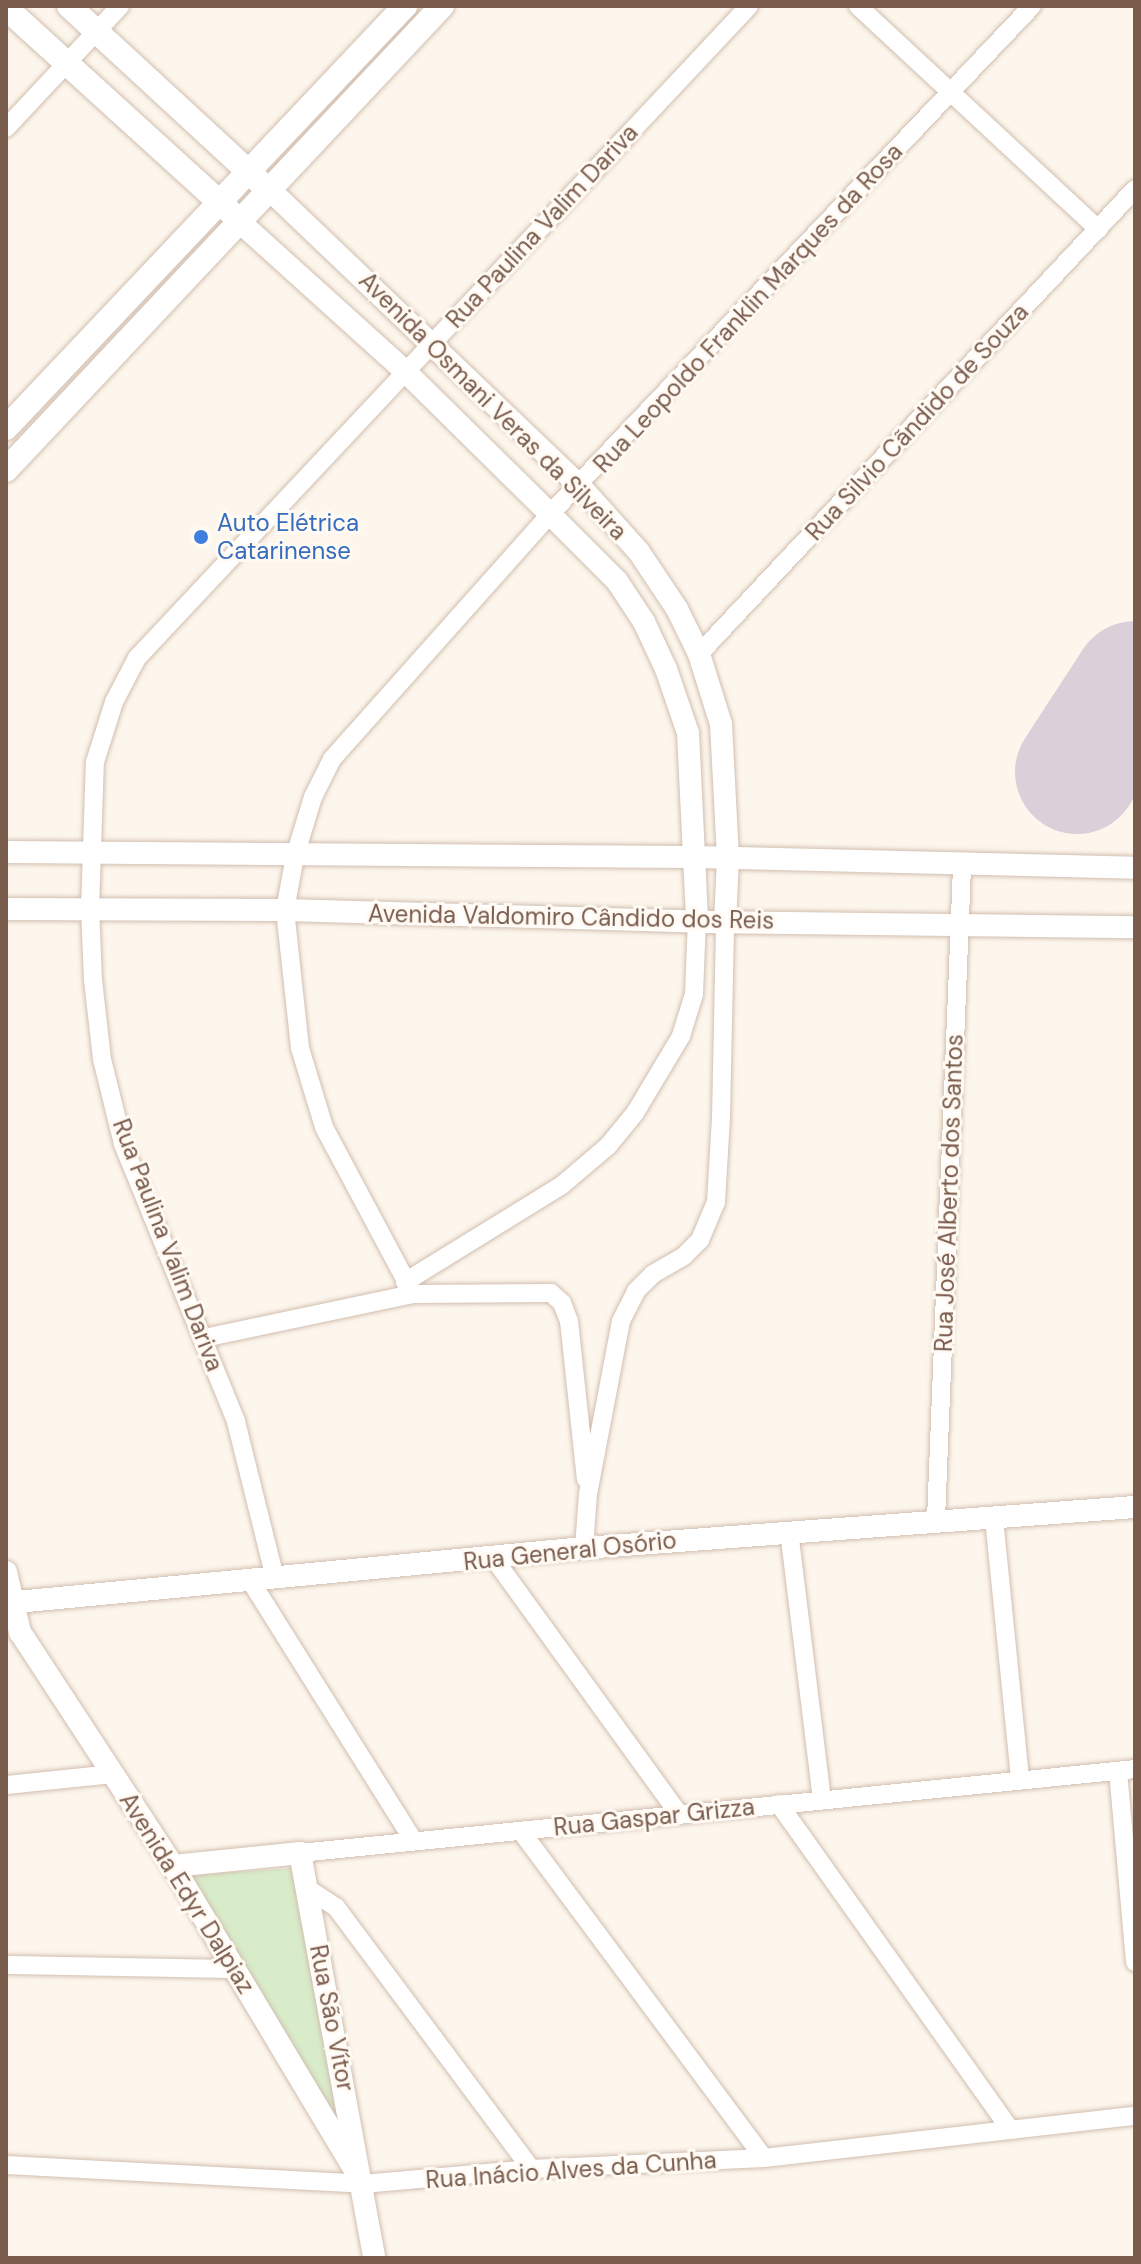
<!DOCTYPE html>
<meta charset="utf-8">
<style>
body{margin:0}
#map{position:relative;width:1141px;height:2264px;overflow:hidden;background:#fdf6ec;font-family:"DM Sans",sans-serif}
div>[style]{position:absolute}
.green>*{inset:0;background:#d8ecc9}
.runway>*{height:124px;margin:-62px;padding:0 62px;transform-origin:62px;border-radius:62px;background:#dbcfda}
.roads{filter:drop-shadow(0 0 2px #d1beb0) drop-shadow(0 0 2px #d1beb0)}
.minor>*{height:18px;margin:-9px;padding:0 9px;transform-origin:9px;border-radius:9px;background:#fff}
.tertiary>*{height:22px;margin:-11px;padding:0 11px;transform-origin:11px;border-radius:11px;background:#fff}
.secondary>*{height:24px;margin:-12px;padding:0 12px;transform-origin:12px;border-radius:12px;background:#fff}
.dots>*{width:22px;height:22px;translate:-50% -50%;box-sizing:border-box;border:4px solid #fffaf3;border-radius:50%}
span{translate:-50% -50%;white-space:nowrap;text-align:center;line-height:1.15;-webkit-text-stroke:6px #fffaf3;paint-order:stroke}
.street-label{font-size:24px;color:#7a5c4d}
.shop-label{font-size:24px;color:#366cbe}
.left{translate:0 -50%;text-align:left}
.frame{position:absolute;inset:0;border:8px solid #7a5c4d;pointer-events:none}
</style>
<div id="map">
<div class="green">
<div style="clip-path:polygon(293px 1868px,343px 2128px,188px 1875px)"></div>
</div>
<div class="runway">
<div style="left:1077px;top:772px;width:106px;rotate:-56.9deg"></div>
</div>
<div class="roads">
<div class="minor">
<div style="left:858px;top:6px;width:328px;rotate:42.9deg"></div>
<div style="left:6px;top:128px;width:167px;rotate:-46.9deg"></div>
<div style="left:699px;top:654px;width:637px;rotate:-46.84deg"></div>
<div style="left:405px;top:1282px;width:185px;rotate:-31.7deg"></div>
<div style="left:562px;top:1185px;width:60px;rotate:-40.3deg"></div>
<div style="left:608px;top:1146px;width:43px;rotate:-50.7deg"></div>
<div style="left:635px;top:1113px;width:90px;rotate:-59.1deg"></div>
<div style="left:681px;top:1036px;width:44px;rotate:-72.8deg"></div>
<div style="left:694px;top:994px;width:74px;rotate:-87.7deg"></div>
<div style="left:413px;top:1294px;width:189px;rotate:-118.1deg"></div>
<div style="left:324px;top:1127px;width:83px;rotate:-106.9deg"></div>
<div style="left:300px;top:1048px;width:139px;rotate:-96.2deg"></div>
<div style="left:285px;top:910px;width:55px;rotate:-79.5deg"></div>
<div style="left:295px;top:856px;width:62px;rotate:-73deg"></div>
<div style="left:313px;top:797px;width:42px;rotate:-63.4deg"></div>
<div style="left:332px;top:759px;width:328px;rotate:-48.3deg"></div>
<div style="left:550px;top:514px;width:700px;rotate:-46.5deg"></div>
<div style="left:204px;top:1338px;width:214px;rotate:-11.9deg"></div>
<div style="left:413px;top:1294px;width:138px;rotate:-0.4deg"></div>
<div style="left:551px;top:1293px;width:15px;rotate:42deg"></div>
<div style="left:562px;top:1303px;width:19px;rotate:69deg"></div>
<div style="left:569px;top:1321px;width:159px;rotate:83.9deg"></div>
<div style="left:994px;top:1518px;width:263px;rotate:84.3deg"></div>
<div style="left:936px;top:1520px;width:655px;rotate:-87.72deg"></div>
<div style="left:789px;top:1531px;width:271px;rotate:83deg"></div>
<div style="left:584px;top:1548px;width:54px;rotate:-85.8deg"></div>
<div style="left:588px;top:1494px;width:176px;rotate:-79.2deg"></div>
<div style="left:621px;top:1321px;width:34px;rotate:-63deg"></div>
<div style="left:636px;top:1291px;width:24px;rotate:-45deg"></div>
<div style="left:653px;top:1274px;width:36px;rotate:-30deg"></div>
<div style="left:684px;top:1256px;width:23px;rotate:-45deg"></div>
<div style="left:700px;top:1240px;width:41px;rotate:-67.2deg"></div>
<div style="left:716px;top:1202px;width:84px;rotate:-86.6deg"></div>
<div style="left:721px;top:1118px;width:196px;rotate:-88.8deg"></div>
<div style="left:495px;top:1560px;width:314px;rotate:54.1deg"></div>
<div style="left:275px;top:1578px;width:162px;rotate:-104deg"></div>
<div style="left:236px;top:1421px;width:299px;rotate:-112.2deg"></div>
<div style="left:123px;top:1144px;width:88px;rotate:-103.9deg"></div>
<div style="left:102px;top:1059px;width:80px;rotate:-96.5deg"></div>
<div style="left:93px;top:980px;width:71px;rotate:-92.4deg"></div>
<div style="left:90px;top:909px;width:147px;rotate:-88.1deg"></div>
<div style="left:95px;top:762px;width:63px;rotate:-72.4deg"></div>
<div style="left:114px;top:702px;width:50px;rotate:-62.4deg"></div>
<div style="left:137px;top:658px;width:894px;rotate:-46.81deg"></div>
<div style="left:250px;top:1580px;width:308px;rotate:57.9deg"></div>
<div style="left:1118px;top:1771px;width:192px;rotate:84.9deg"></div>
<div style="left:6px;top:1785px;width:108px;rotate:-5.9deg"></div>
<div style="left:779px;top:1804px;width:400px;rotate:54.6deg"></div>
<div style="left:521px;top:1831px;width:407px;rotate:53.4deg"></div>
<div style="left:300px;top:1853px;width:839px;rotate:-5.74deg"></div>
<div style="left:308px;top:1889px;width:33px;rotate:33deg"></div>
<div style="left:336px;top:1907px;width:327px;rotate:53.3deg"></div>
<div style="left:6px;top:1965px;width:229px;rotate:1deg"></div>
<div style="left:6px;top:2165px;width:358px;rotate:3deg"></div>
<div style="left:363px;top:2184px;width:169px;rotate:-5.1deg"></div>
<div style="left:531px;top:2169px;width:233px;rotate:-2.7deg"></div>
<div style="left:764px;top:2158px;width:373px;rotate:-6.5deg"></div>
</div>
<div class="tertiary">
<div style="left:271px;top:191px;width:427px;rotate:43.7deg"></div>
<div style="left:580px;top:486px;width:89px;rotate:48.2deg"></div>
<div style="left:639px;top:552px;width:69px;rotate:56.3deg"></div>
<div style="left:677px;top:609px;width:50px;rotate:63.9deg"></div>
<div style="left:699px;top:654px;width:73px;rotate:72.6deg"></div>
<div style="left:721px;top:724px;width:135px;rotate:87deg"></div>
<div style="left:728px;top:859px;width:63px;rotate:92.7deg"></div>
<div style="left:241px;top:223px;width:221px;rotate:42.1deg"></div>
<div style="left:405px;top:371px;width:204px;rotate:44.6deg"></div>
<div style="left:550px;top:514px;width:95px;rotate:45deg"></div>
<div style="left:617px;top:581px;width:49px;rotate:56.6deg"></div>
<div style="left:644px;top:622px;width:52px;rotate:64.9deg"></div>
<div style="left:666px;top:669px;width:68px;rotate:71deg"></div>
<div style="left:688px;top:733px;width:187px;rotate:87.2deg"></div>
<div style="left:6px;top:852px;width:689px;rotate:0.42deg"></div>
<div style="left:695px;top:857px;width:440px;rotate:1.4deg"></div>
<div style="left:6px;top:909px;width:279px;rotate:0.2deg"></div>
<div style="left:285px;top:910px;width:418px;rotate:1.6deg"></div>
<div style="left:703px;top:922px;width:432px;rotate:0.7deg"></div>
<div style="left:6px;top:1572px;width:62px;rotate:76.9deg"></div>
<div style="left:20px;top:1632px;width:280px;rotate:56.8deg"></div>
<div style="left:173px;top:1866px;width:370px;rotate:59.1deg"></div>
<div style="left:6px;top:1603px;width:581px;rotate:-5.44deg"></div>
<div style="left:584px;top:1548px;width:553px;rotate:-4.26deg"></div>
<div style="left:173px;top:1866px;width:128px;rotate:-5.8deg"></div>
<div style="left:300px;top:1853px;width:412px;rotate:79.6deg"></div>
</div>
<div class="secondary">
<div style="left:69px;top:6px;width:260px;rotate:42.7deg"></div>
<div style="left:6px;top:8px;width:306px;rotate:42.3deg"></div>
<div style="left:6px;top:428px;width:581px;rotate:-46.6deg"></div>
<div style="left:6px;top:470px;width:637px;rotate:-46.78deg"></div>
</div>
</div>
<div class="dots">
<div style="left:201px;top:537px;background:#3f7fe0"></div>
</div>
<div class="street-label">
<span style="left:542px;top:226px;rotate:-47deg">Rua Paulina Valim Dariva</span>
<span style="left:748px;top:308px;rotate:-47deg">Rua Leopoldo Franklin Marques da Rosa</span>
<span style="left:493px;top:406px;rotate:45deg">Avenida Osmani Veras da Silveira</span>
<span style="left:917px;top:422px;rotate:-47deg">Rua Silvio Cãndido de Souza</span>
<span style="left:571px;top:917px;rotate:1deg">Avenida Valdomiro Cândido dos Reis</span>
<span style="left:949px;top:1193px;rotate:-88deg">Rua José Alberto dos Santos</span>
<span style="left:168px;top:1245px;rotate:69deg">Rua Paulina Valim Dariva</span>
<span style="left:570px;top:1551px;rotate:-6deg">Rua General Osório</span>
<span style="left:654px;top:1817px;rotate:-6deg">Rua Gaspar Grizza</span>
<span style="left:187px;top:1893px;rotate:58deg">Avenida Edyr Dalpiaz</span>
<span style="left:332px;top:2018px;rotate:79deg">Rua São Vítor</span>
<span style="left:571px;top:2170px;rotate:-4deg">Rua Inácio Alves da Cunha</span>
</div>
<div class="shop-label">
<span class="left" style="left:217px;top:537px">Auto Elétrica<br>Catarinense</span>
</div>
<div class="frame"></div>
</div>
